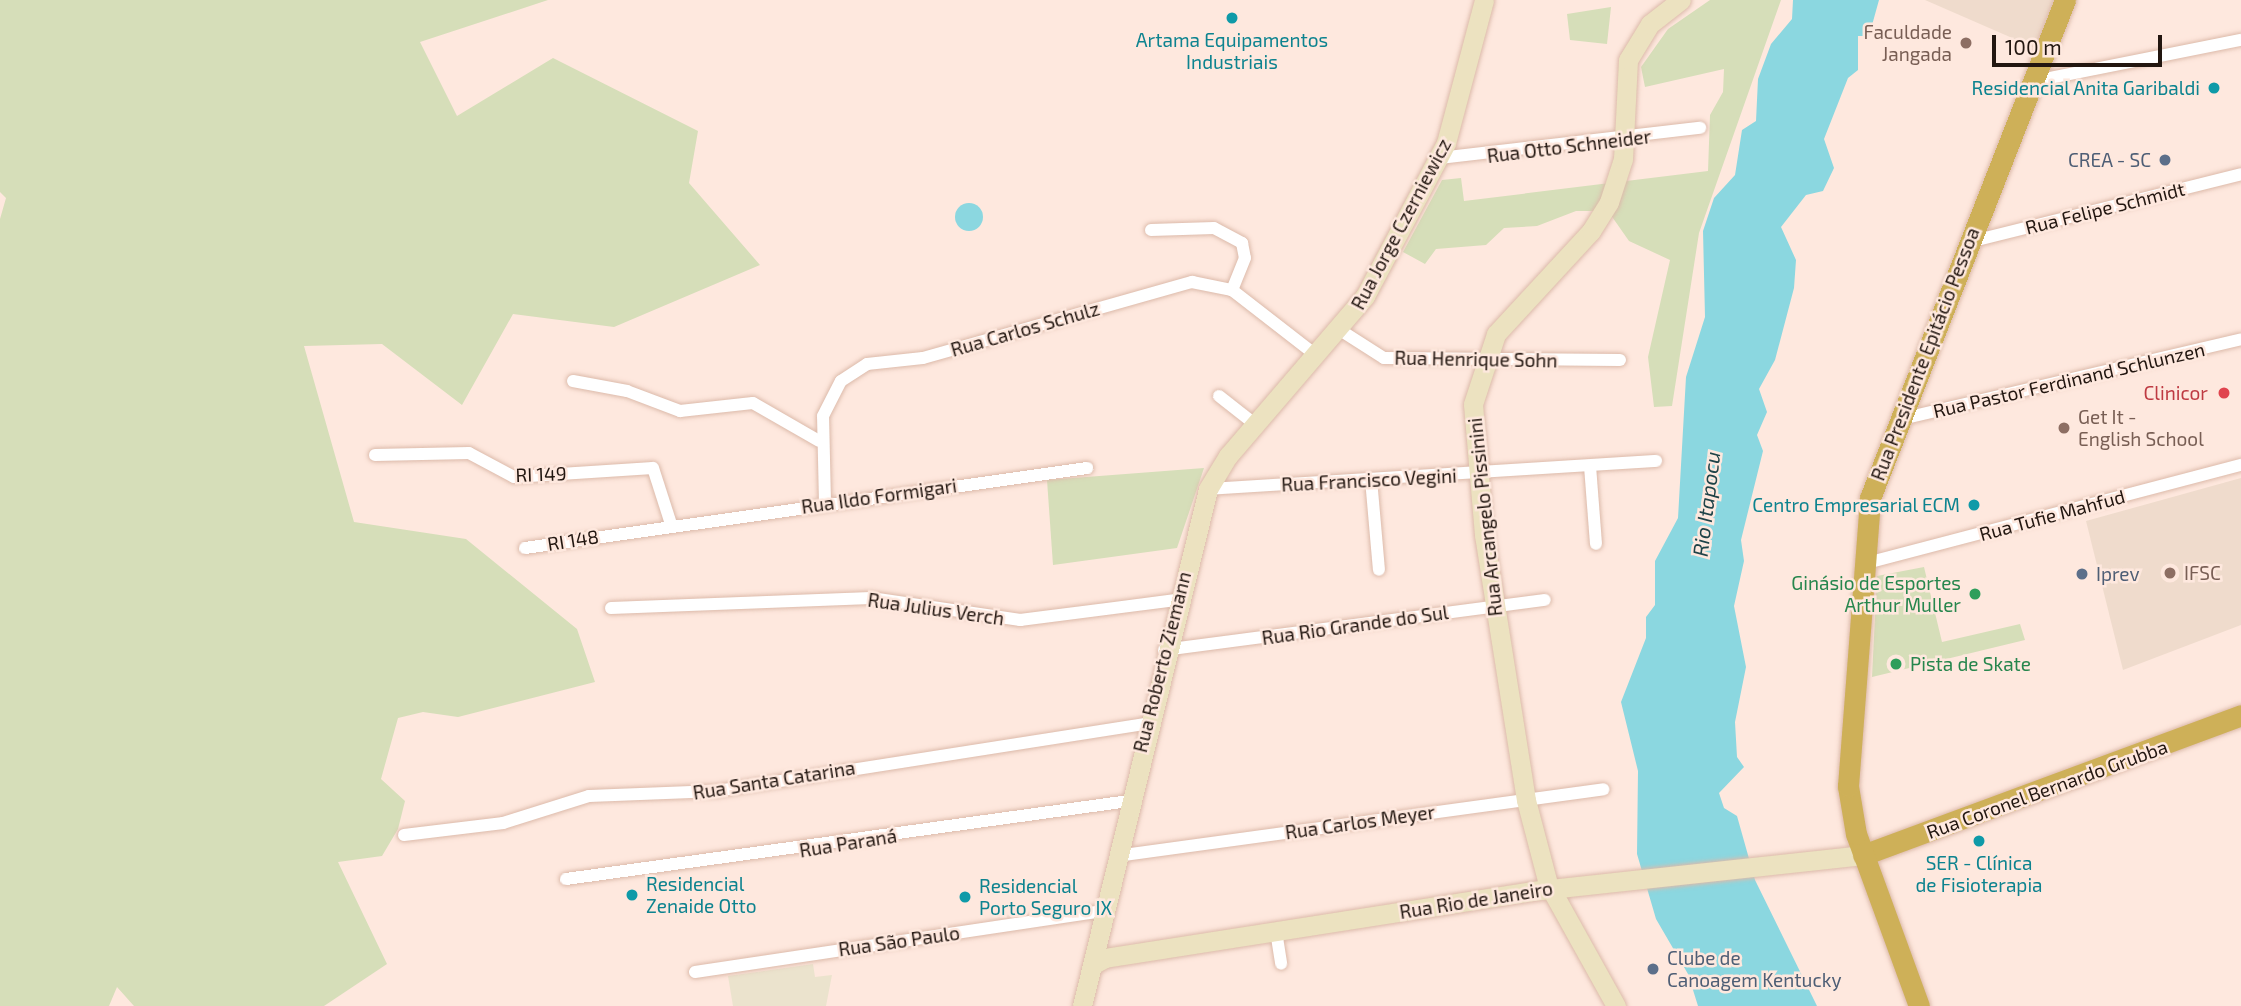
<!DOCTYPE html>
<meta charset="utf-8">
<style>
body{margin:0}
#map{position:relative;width:2241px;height:1006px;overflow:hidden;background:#fee8de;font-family:"Exo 2",sans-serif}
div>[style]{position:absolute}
.industrial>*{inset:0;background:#ebe3cd}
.education>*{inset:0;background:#efdbcc}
.green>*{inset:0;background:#d6deb9}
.water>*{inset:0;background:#8bd7e0}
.round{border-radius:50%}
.roads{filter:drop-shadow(0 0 2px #dcbaaa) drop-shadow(0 0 2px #dcbaaa)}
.minor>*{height:12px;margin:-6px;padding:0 6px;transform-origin:6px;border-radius:6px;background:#fff}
.secondary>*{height:19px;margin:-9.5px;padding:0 9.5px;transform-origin:9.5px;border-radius:9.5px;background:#ece2c0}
.trunk>*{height:21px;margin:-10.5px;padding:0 10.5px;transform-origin:10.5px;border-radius:10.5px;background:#ceb058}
.dots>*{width:19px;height:19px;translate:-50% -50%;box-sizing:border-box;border:4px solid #fee8de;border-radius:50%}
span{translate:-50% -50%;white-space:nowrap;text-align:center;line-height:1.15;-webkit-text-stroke:5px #fee8de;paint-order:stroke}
.education-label{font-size:19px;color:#785e54}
.right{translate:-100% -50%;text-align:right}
.left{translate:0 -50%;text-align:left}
.culture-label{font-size:19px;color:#0d838f}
.street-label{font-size:19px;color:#221610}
.service-label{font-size:19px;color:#4e5e75}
.health-label{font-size:19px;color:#be3a42}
.leisure-label{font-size:19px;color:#27864d}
.water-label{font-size:21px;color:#1f4348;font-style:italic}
.scale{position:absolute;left:1992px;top:35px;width:170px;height:32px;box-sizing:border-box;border:4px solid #221610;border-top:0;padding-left:9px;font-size:21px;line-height:24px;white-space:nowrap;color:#221610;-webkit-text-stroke:5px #fee8de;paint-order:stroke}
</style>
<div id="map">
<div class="industrial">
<div style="clip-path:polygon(813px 964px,815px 977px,832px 975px,826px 1006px,733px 1006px,728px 976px)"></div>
</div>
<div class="education">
<div style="clip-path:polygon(1925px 0,2056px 0,2035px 48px)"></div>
<div style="clip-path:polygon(2241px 478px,2241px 625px,2123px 670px,2086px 521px)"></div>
</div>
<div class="green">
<div style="clip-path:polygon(0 0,548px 0,420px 42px,457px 116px,553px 58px,698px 131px,689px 183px,760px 265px,614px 327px,513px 314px,462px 405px,382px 344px,304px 346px,354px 522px,466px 539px,577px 629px,595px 682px,458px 717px,423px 712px,398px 718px,381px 779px,405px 801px,398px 829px,382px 856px,338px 862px,387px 964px,324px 1006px,134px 1006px,117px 987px,109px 1006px,0 1006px,0 219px,6px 198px,0 192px)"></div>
<div style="clip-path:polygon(1710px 0,1781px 0,1699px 233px,1672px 406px,1654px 407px,1648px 357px,1670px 260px,1629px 241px,1608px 211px,1576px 211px,1537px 226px,1504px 228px,1486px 245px,1436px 249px,1425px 264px,1403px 252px,1442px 180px,1461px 178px,1464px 201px,1708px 171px,1710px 115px,1723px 92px,1724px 69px,1645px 87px,1641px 67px,1668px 29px)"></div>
<div style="clip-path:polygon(1611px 7px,1607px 44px,1570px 40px,1567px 14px)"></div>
<div style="clip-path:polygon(1204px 468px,1177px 548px,1053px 565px,1047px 480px)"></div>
<div style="clip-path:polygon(1924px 567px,1942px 642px,2020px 624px,2025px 640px,1872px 677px,1877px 576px)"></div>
</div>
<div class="water">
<div style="clip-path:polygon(1793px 0,1879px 0,1869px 36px,1858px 36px,1858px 70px,1848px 78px,1824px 139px,1834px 168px,1823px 191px,1806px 195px,1781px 227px,1796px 260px,1794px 288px,1775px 360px,1759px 389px,1767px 412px,1757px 435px,1763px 451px,1741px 540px,1744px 561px,1734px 606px,1746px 667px,1735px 722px,1737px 757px,1744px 767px,1719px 793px,1724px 808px,1737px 816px,1755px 880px,1817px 1006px,1698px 1006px,1688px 974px,1656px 919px,1637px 854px,1638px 771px,1621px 702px,1646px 638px,1646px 617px,1655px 605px,1655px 561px,1678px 518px,1686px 377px,1705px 317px,1703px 231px,1714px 198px,1735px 175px,1742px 130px,1756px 121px,1758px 79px,1771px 44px,1792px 19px)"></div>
<div class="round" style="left:955px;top:203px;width:28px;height:28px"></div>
</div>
<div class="roads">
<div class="minor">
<div style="left:2035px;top:81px;width:210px;rotate:-11.3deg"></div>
<div style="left:1439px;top:158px;width:263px;rotate:-6.6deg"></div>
<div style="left:1151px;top:230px;width:63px;rotate:-1.8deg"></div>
<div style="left:1214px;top:228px;width:32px;rotate:28deg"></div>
<div style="left:1242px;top:243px;width:15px;rotate:79deg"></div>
<div style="left:1245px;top:258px;width:35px;rotate:112deg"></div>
<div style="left:1969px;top:242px;width:280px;rotate:-14deg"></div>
<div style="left:1340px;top:330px;width:52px;rotate:32.5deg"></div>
<div style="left:1384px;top:358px;width:236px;rotate:0.5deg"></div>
<div style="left:573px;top:381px;width:55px;rotate:10.5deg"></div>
<div style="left:627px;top:391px;width:57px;rotate:20.7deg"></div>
<div style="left:680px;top:411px;width:73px;rotate:-6.3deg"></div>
<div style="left:753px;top:403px;width:76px;rotate:29.9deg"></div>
<div style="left:1219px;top:396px;width:47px;rotate:38.1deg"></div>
<div style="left:1897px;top:420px;width:353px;rotate:-13.2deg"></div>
<div style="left:375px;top:455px;width:94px;rotate:-1.2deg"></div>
<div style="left:469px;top:453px;width:51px;rotate:28.1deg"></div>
<div style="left:514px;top:477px;width:139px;rotate:-3.7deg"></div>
<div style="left:653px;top:468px;width:59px;rotate:72.2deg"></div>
<div style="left:1590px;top:466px;width:78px;rotate:85.6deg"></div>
<div style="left:1371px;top:479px;width:91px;rotate:85deg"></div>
<div style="left:1208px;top:489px;width:449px;rotate:-3.6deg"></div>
<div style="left:825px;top:503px;width:87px;rotate:-91.3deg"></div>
<div style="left:823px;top:416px;width:39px;rotate:-63deg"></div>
<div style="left:841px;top:381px;width:31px;rotate:-33deg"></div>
<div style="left:867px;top:364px;width:56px;rotate:-6.1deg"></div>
<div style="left:923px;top:358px;width:280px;rotate:-15.8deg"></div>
<div style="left:1192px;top:282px;width:41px;rotate:11.3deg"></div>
<div style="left:1232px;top:290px;width:108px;rotate:37.8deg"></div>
<div style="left:525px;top:548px;width:568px;rotate:-8.1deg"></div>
<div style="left:1863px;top:564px;width:391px;rotate:-14.7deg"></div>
<div style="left:611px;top:608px;width:260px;rotate:-2.2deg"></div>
<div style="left:871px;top:598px;width:151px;rotate:8.4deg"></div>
<div style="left:1020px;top:620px;width:157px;rotate:-7.3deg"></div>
<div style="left:1164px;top:650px;width:384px;rotate:-7.5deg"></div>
<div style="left:404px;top:835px;width:100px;rotate:-6.9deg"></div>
<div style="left:503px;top:823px;width:90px;rotate:-17.4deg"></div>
<div style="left:589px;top:796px;width:128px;rotate:-2.2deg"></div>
<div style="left:717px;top:791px;width:434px;rotate:-8.9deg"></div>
<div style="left:1117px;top:856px;width:491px;rotate:-7.8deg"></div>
<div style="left:566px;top:879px;width:568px;rotate:-7.89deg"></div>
<div style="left:1276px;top:931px;width:33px;rotate:81deg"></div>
<div style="left:695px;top:972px;width:414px;rotate:-8.5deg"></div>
</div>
<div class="secondary">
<div style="left:1092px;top:965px;width:15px;rotate:-28deg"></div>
<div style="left:1105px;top:958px;width:432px;rotate:-8.9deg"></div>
<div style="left:1532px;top:891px;width:333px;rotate:-6.2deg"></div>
<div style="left:1082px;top:1006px;width:532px;rotate:-76.3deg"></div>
<div style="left:1208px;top:489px;width:39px;rotate:-59deg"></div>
<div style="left:1228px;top:456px;width:211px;rotate:-49.4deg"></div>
<div style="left:1365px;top:296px;width:173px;rotate:-62.1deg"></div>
<div style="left:1446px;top:143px;width:148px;rotate:-75.1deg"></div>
<div style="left:1616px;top:1006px;width:140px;rotate:-119.1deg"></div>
<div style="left:1548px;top:884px;width:87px;rotate:-104.7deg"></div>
<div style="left:1526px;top:800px;width:268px;rotate:-99deg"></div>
<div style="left:1484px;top:535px;width:131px;rotate:-94.8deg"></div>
<div style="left:1473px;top:404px;width:74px;rotate:-71.8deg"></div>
<div style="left:1496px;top:334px;width:140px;rotate:-47.3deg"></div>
<div style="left:1591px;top:231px;width:34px;rotate:-58deg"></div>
<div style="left:1609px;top:202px;width:45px;rotate:-72deg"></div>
<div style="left:1623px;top:159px;width:99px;rotate:-87.1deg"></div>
<div style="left:1628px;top:60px;width:42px;rotate:-58.6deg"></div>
<div style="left:1650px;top:24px;width:39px;rotate:-38deg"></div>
</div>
<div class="trunk">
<div style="left:1863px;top:855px;width:403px;rotate:-20.3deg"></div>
<div style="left:1919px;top:1006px;width:183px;rotate:-110.1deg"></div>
<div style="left:1856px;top:834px;width:49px;rotate:-99.5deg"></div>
<div style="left:1848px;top:786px;width:289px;rotate:-85.6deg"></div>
<div style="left:1870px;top:498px;width:535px;rotate:-68.62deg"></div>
</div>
</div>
<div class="dots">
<div style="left:1232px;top:18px;background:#0f9aa8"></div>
<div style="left:1966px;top:43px;background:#8d6e63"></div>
<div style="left:2214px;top:88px;background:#0f9aa8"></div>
<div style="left:2165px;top:160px;background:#5c6f8a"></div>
<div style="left:2224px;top:393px;background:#e0444e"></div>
<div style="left:2064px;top:428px;background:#8d6e63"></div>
<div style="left:1974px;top:505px;background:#0f9aa8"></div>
<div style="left:2170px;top:573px;background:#8d6e63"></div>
<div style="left:2082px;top:574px;background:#5c6f8a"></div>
<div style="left:1975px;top:594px;background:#2e9e5b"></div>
<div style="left:1896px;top:664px;background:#2e9e5b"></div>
<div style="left:1979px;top:841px;background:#0f9aa8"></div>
<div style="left:632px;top:895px;background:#0f9aa8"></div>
<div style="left:965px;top:897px;background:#0f9aa8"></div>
<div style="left:1653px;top:969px;background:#5c6f8a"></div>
</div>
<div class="education-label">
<span class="right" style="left:1952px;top:43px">Faculdade<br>Jangada</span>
<span class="left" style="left:2078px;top:428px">Get It -<br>English School</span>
<span class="left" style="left:2184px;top:573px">IFSC</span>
</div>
<div class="culture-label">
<span style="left:1232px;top:51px">Artama Equipamentos<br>Industriais</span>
<span class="right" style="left:2200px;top:88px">Residencial Anita Garibaldi</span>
<span class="right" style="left:1960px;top:505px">Centro Empresarial ECM</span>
<span style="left:1979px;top:874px">SER - Clínica<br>de Fisioterapia</span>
<span class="left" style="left:646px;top:895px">Residencial<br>Zenaide Otto</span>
<span class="left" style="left:979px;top:897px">Residencial<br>Porto Seguro IX</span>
</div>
<div class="street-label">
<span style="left:1569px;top:146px;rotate:-7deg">Rua Otto Schneider</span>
<span style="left:2105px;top:208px;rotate:-14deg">Rua Felipe Schmidt</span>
<span style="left:1401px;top:224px;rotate:-62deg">Rua Jorge Czerniewicz</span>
<span style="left:1025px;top:329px;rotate:-16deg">Rua Carlos Schulz</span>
<span style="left:1925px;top:354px;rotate:-69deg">Rua Presidente Epitácio Pessoa</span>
<span style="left:1476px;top:359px;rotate:1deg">Rua Henrique Sohn</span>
<span style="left:2069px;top:380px;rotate:-13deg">Rua Pastor Ferdinand Schlunzen</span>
<span style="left:541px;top:474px;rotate:-2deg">RI 149</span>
<span style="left:1369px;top:480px;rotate:-3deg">Rua Francisco Vegini</span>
<span style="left:879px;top:496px;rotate:-8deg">Rua Ildo Formigari</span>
<span style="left:2052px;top:515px;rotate:-15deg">Rua Tufie Mahfud</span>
<span style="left:1485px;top:517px;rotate:-96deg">Rua Arcangelo Pissinini</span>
<span style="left:573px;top:540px;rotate:-9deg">RI 148</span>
<span style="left:936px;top:609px;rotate:8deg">Rua Julius Verch</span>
<span style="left:1355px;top:625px;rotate:-8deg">Rua Rio Grande do Sul</span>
<span style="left:1162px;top:662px;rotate:-76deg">Rua Roberto Ziemann</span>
<span style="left:774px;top:780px;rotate:-9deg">Rua Santa Catarina</span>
<span style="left:2047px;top:789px;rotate:-20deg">Rua Coronel Bernardo Grubba</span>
<span style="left:1360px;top:822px;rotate:-8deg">Rua Carlos Meyer</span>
<span style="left:848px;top:843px;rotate:-9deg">Rua Paraná</span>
<span style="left:1476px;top:900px;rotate:-9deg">Rua Rio de Janeiro</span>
<span style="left:899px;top:941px;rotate:-8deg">Rua São Paulo</span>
</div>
<div class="service-label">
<span class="right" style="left:2151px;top:160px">CREA - SC</span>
<span class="left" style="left:2096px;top:574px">Iprev</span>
<span class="left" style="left:1667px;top:969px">Clube de<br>Canoagem Kentucky</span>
</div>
<div class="health-label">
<span class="right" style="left:2208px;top:393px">Clinicor</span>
</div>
<div class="leisure-label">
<span class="right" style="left:1961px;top:594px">Ginásio de Esportes<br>Arthur Muller</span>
<span class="left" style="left:1910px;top:664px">Pista de Skate</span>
</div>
<div class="water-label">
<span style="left:1706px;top:504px;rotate:-83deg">Rio Itapocu</span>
</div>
<div class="scale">100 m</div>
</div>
